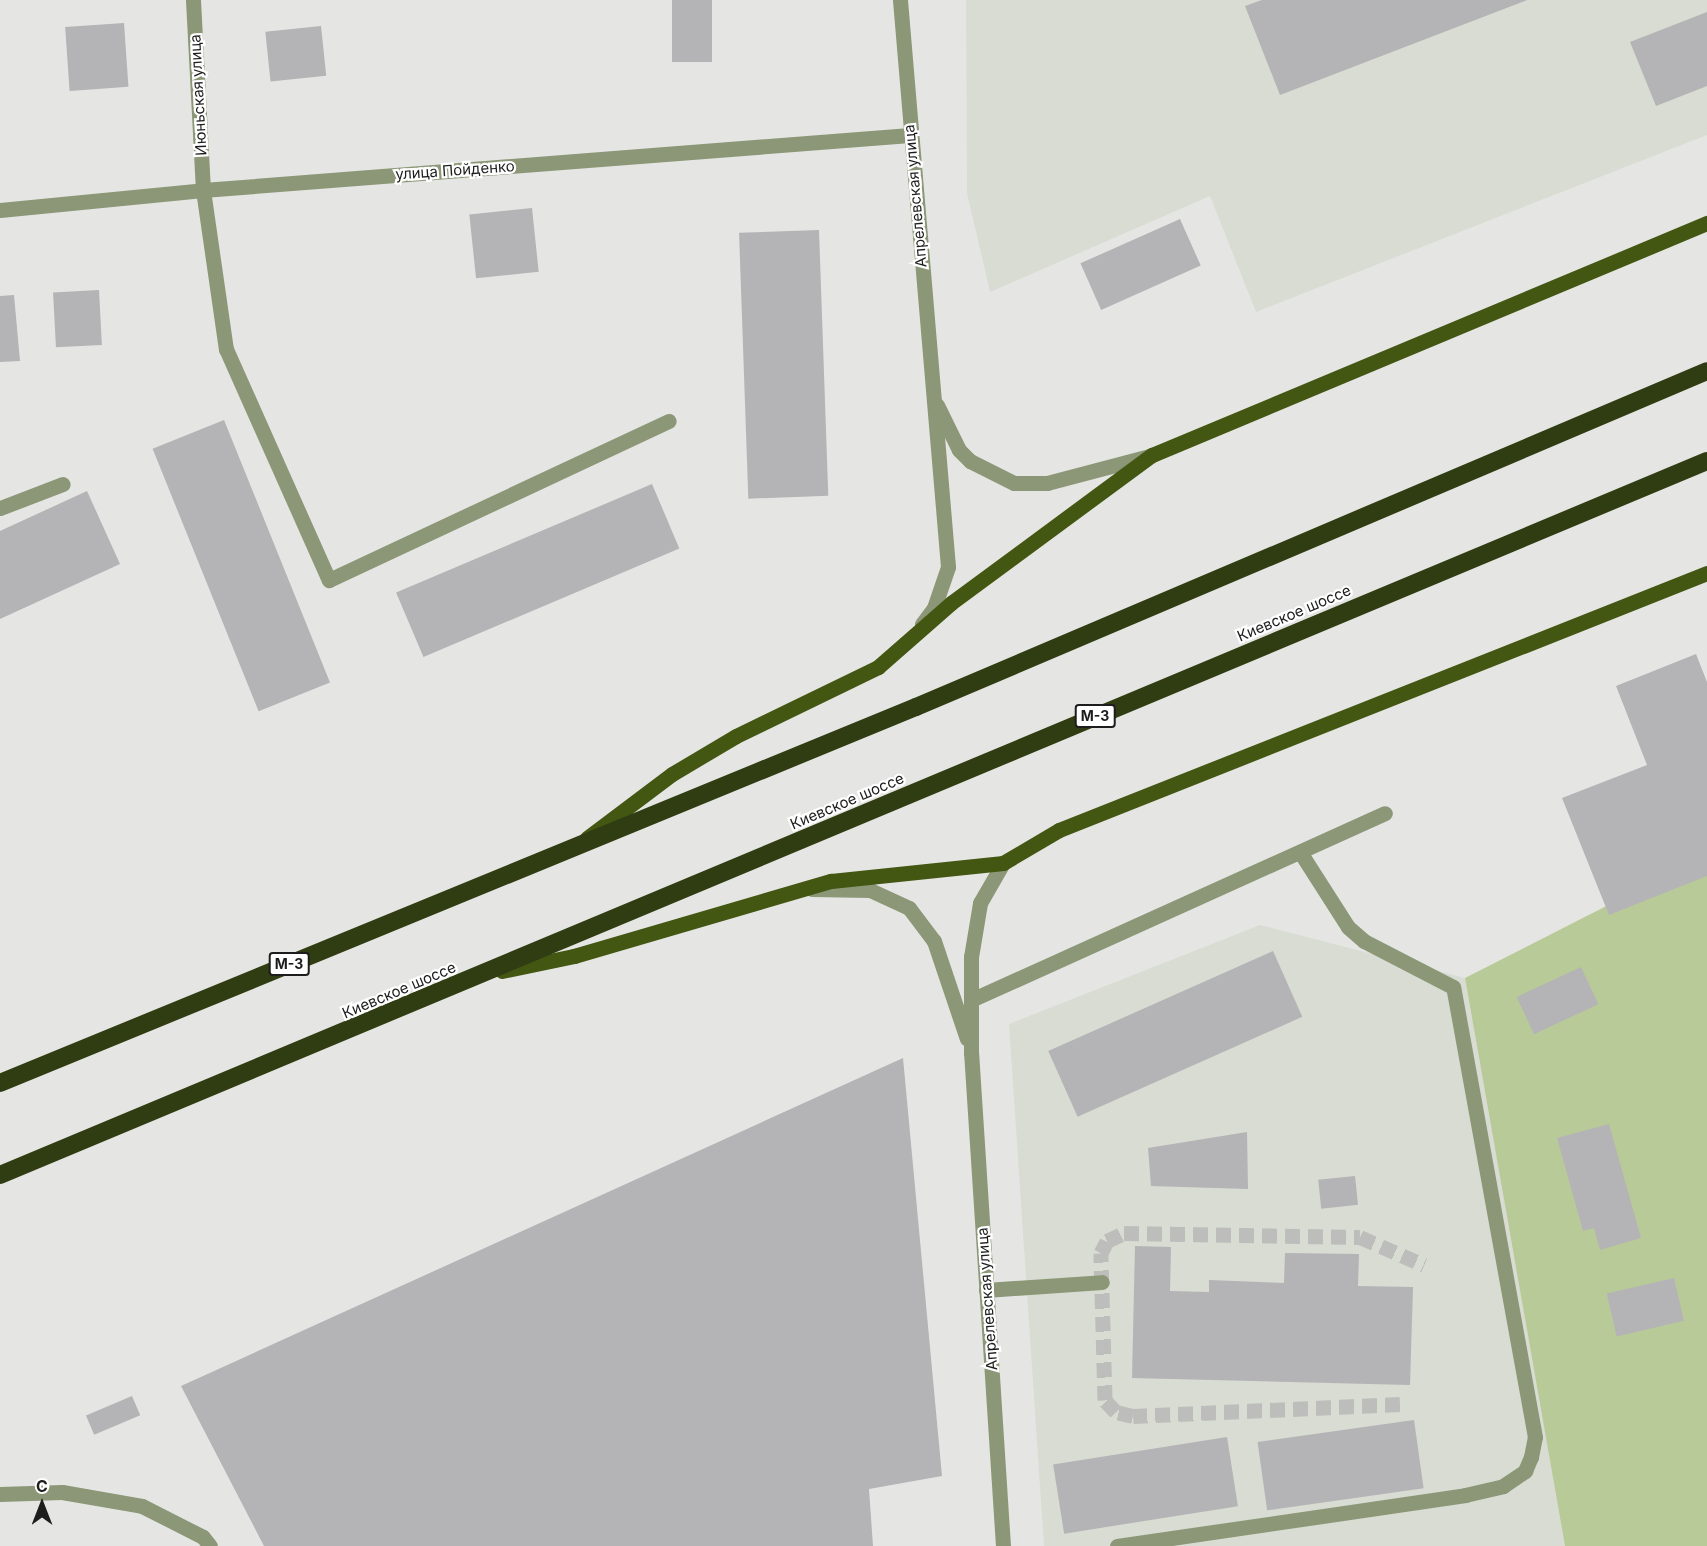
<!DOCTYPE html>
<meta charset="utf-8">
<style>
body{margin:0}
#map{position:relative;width:1707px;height:1546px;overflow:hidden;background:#e5e6e3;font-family:Inter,sans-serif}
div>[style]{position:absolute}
.built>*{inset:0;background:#d8dcd2}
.green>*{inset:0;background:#b9ca99}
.building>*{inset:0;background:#b4b3b6;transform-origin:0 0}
.minor-tunnel>*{height:15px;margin-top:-7.5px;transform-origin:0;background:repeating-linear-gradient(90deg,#bdbebb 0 15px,transparent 0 23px)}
.minor>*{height:15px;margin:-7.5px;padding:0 7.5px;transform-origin:7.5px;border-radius:7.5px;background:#8b9776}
.major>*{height:15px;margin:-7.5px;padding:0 7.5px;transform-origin:7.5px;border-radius:7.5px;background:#435612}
.highway>*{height:18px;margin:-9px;padding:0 9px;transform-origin:9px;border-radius:9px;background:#303c11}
span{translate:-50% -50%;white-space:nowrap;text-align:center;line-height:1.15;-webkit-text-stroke:4.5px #fff;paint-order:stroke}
.shield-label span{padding:2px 4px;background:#fff;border:2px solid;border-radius:4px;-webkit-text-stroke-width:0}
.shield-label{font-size:14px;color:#1c1d1c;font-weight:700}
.street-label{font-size:15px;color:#1c1d1c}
.north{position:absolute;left:12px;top:1474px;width:60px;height:60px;-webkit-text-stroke:4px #fff;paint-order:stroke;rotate:0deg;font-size:16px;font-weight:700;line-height:24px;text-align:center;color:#1c1d1c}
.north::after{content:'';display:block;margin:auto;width:21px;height:27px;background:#1c1d1c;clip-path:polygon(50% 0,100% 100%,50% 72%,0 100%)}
</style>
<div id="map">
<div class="built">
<div style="clip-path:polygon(966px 0,1707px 0,1707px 135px,1256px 312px,1210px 196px,990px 292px,967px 193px)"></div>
<div style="clip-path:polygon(1260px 925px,1465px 978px,1565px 1546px,1044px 1546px,1009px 1024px)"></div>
</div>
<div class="green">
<div style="clip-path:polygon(1707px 775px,1707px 1546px,1565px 1546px,1465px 978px,1622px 898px)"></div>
</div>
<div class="building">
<div style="left:672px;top:0;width:40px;height:62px"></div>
<div style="clip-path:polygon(1262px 0,1527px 0,1280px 95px,1245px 6px)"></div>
<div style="clip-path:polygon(1707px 12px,1707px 86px,1656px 106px,1630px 42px)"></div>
<div style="left:124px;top:23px;width:64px;height:59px;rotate:86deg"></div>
<div style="left:321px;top:26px;width:50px;height:56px;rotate:84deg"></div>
<div style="left:532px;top:208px;width:64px;height:63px;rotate:84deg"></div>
<div style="left:1180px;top:219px;width:51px;height:109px;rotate:66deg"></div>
<div style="left:819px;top:230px;width:266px;height:80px;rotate:88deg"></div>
<div style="left:99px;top:290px;width:55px;height:46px;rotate:87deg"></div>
<div style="clip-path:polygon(14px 295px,20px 361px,0 362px,0 296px)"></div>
<div style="left:224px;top:420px;width:283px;height:77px;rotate:68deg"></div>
<div style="left:652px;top:484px;width:70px;height:278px;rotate:67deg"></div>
<div style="clip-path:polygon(87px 491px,120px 564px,0 619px,0 531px)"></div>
<div style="clip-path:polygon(1696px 654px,1707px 682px,1707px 876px,1609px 915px,1562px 798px,1647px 765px,1616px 686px)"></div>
<div style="left:1273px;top:951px;width:72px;height:246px;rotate:66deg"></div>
<div style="left:1581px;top:967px;width:41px;height:71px;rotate:65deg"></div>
<div style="clip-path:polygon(903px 1058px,942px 1476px,869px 1489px,873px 1546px,264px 1546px,181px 1386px)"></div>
<div style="clip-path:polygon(1609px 1124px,1641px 1238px,1600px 1250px,1594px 1228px,1583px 1231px,1557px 1138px)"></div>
<div style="clip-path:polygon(1247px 1132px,1248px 1189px,1151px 1186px,1148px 1148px)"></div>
<div style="left:1355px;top:1176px;width:29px;height:37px;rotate:84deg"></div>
<div style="clip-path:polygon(1135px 1246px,1171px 1247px,1170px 1291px,1209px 1292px,1209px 1280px,1284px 1283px,1285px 1253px,1359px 1254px,1358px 1286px,1413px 1287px,1410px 1385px,1132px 1378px)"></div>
<div style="left:1674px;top:1278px;width:44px;height:69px;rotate:77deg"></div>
<div style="left:132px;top:1396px;width:21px;height:50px;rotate:67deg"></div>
<div style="left:1414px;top:1420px;width:69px;height:158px;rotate:82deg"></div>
<div style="left:1227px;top:1437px;width:70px;height:176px;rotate:81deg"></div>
</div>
<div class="minor-tunnel">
<div style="left:1400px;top:1404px;width:267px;rotate:177.4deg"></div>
<div style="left:1133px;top:1416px;width:17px;rotate:-167deg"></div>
<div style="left:1116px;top:1412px;width:16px;rotate:-133deg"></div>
<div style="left:1105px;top:1400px;width:147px;rotate:-91.6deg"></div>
<div style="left:1101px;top:1253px;width:13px;rotate:-63deg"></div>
<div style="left:1107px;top:1241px;width:19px;rotate:-25deg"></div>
<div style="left:1124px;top:1233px;width:236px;rotate:1deg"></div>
<div style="left:1360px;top:1237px;width:70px;rotate:23.6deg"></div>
</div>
<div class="minor">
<div style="left:193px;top:0;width:190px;rotate:87deg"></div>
<div style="left:203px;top:190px;width:161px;rotate:81.8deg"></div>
<div style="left:226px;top:349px;width:253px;rotate:66deg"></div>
<div style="left:329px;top:580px;width:375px;rotate:-25.1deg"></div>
<div style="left:900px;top:0;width:569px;rotate:85.16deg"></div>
<div style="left:948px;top:567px;width:43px;rotate:108.9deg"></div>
<div style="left:934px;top:608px;width:20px;rotate:127deg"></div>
<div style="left:0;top:210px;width:204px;rotate:-5.6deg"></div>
<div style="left:203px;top:190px;width:709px;rotate:-4.45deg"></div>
<div style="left:937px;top:405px;width:50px;rotate:63.9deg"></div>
<div style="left:959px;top:450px;width:16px;rotate:45deg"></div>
<div style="left:970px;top:461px;width:49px;rotate:26.6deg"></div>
<div style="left:1014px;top:483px;width:33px"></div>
<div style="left:1047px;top:483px;width:106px;rotate:-14.7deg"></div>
<div style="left:0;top:508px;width:67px;rotate:-20.9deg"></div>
<div style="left:812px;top:889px;width:58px;rotate:1deg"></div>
<div style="left:870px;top:890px;width:43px;rotate:24.8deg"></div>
<div style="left:909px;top:908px;width:41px;rotate:52.9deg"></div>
<div style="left:934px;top:941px;width:103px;rotate:71.4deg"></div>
<div style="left:971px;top:1000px;width:454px;rotate:-24.3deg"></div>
<div style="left:986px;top:1290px;width:116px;rotate:-3.9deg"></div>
<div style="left:0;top:1494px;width:62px;rotate:-1.8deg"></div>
<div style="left:62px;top:1492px;width:81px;rotate:9.9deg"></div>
<div style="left:142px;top:1506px;width:68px;rotate:26.9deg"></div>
<div style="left:203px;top:1537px;width:11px;rotate:52deg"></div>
<div style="left:1003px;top:1546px;width:494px;rotate:-93.7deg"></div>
<div style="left:971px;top:1053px;width:96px;rotate:-90deg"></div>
<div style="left:971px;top:957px;width:55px;rotate:-80.5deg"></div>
<div style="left:980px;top:903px;width:46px;rotate:-60.1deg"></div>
<div style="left:1117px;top:1546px;width:352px;rotate:-8.3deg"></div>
<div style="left:1465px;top:1495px;width:39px;rotate:-13deg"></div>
<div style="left:1503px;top:1486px;width:27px;rotate:-34deg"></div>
<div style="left:1525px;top:1471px;width:15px;rotate:-67deg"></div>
<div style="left:1531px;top:1457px;width:20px;rotate:-79deg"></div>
<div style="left:1535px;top:1437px;width:457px;rotate:-100.3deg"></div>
<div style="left:1453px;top:987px;width:100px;rotate:-152.7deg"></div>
<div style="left:1364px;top:941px;width:21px;rotate:-139deg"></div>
<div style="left:1348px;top:927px;width:89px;rotate:-122.6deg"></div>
</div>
<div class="major">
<div style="left:587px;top:838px;width:106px;rotate:-37deg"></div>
<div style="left:672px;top:774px;width:74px;rotate:-30.7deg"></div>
<div style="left:736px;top:736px;width:158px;rotate:-25.9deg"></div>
<div style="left:878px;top:667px;width:97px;rotate:-41.2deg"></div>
<div style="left:951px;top:603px;width:250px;rotate:-36.4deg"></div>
<div style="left:1152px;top:455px;width:602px;rotate:-22.69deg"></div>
<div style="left:502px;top:971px;width:74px;rotate:-11.8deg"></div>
<div style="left:574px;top:956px;width:268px;rotate:-16.3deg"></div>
<div style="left:831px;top:881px;width:173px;rotate:-6deg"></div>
<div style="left:1003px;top:863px;width:65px;rotate:-30.5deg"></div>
<div style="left:1059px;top:830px;width:697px;rotate:-21.63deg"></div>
</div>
<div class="highway">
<div style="left:0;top:1083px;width:990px;rotate:-22.32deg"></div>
<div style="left:916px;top:707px;width:859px;rotate:-23.01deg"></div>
<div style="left:0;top:1175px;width:1850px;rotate:-22.7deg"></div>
</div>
<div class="shield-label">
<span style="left:1095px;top:716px">М-3</span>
<span style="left:289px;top:964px">М-3</span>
</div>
<div class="street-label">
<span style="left:198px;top:95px;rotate:-93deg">Июньская улица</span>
<span style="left:455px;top:170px;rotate:-4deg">улица Пойденко</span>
<span style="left:915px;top:196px;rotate:-95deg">Апрелевская улица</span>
<span style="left:1294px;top:613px;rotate:-23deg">Киевское шоссе</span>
<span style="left:847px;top:801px;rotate:-23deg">Киевское шоссе</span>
<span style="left:399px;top:990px;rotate:-23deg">Киевское шоссе</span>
<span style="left:987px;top:1299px;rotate:-94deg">Апрелевская улица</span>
</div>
<div class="north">С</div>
</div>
